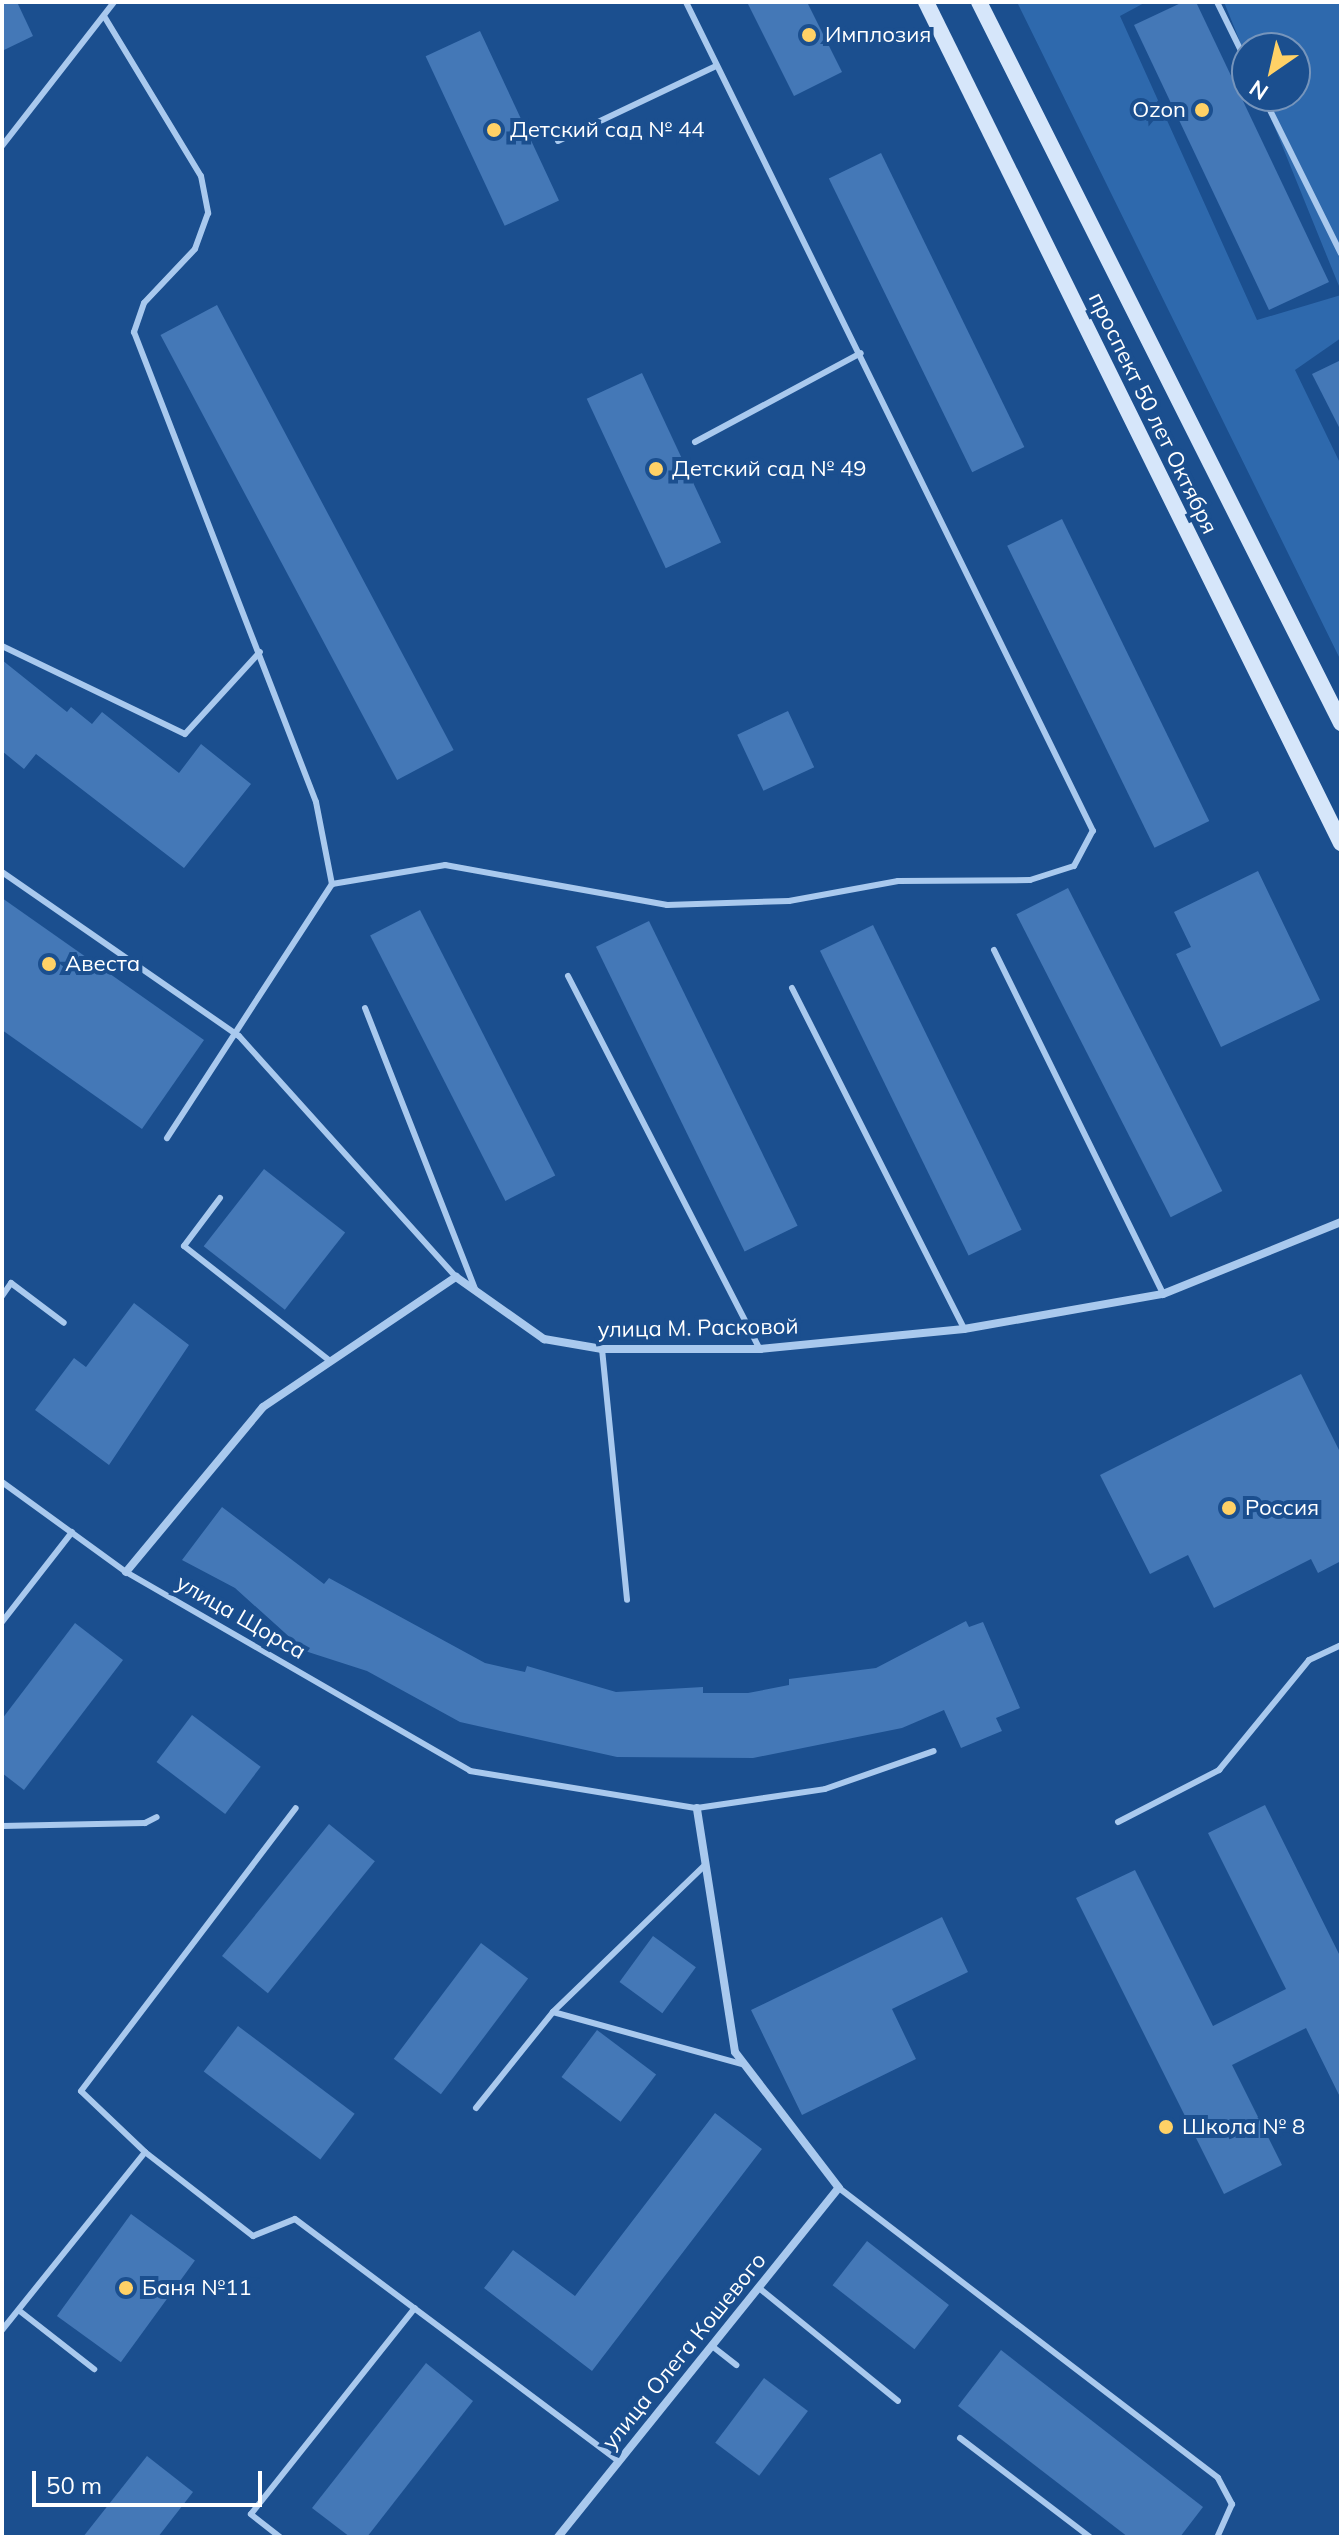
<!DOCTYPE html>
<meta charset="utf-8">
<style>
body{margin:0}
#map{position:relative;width:1343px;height:2539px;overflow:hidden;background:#1b4f8f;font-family:Mulish,sans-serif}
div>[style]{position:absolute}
.green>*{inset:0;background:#2e69ad}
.building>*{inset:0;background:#4478b7;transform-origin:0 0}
.service>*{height:6px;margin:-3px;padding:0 3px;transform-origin:3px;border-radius:3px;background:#a9c9ee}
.minor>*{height:8px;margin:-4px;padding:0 4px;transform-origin:4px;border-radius:4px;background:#a9c9ee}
.secondary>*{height:16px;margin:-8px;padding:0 8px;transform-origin:8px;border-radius:8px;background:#d6e6fa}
.dots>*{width:22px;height:22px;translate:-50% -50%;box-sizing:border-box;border:4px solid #1b4f8f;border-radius:50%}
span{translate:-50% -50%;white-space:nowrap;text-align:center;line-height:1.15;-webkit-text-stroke:8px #1b4f8f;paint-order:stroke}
.poi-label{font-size:22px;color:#fff}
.left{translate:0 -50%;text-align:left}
.right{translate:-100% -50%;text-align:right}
.street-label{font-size:22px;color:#fff}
.frame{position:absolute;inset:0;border:4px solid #fff;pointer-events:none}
.north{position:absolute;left:1231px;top:32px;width:80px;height:80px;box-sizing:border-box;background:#1b4f8f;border:2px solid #7695bc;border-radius:50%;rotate:214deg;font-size:22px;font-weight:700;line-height:32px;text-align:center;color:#fff}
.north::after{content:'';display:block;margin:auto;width:28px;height:36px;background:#ffd166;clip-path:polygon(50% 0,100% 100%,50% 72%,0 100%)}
.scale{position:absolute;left:32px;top:2471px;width:230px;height:36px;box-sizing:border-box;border:4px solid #fff;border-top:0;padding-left:10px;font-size:24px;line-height:28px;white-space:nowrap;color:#fff;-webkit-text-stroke:6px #1b4f8f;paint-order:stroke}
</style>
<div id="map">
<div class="green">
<div style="clip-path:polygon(1017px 2px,1146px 2px,1120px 16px,1257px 320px,1341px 295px,1341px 338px,1295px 370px,1341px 465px,1341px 661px)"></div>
<div style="clip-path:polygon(1224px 2px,1341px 2px,1341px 291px,1262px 96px,1295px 96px,1295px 48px,1247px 48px,1247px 59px)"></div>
</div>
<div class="building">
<div style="clip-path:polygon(2px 2px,17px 2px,33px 36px,2px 51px)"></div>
<div style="clip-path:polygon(747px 2px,807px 2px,842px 72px,794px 96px)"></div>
<div style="clip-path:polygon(1183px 2px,1196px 2px,1329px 282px,1269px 310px,1134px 25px)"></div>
<div style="left:480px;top:31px;width:187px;height:60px;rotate:65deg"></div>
<div style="left:881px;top:153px;width:327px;height:58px;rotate:64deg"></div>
<div style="left:217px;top:305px;width:504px;height:64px;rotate:62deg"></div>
<div style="clip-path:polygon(1341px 360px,1341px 431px,1312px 374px)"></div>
<div style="left:642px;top:373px;width:187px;height:61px;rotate:65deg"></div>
<div style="left:1062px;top:519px;width:336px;height:61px;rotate:64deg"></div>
<div style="clip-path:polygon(2px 660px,67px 712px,71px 707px,92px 724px,102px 712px,179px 773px,201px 744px,251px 784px,184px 868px,36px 754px,24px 769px,2px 751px)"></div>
<div style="left:788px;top:711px;width:62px;height:56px;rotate:65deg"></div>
<div style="clip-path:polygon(1258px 871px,1320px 1000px,1221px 1047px,1176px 954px,1191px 947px,1174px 912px)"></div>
<div style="left:1068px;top:888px;width:340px;height:58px;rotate:63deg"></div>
<div style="clip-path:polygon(2px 898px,204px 1040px,142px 1129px,2px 1030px)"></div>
<div style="left:420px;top:910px;width:298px;height:56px;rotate:63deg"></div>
<div style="left:649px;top:921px;width:339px;height:59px;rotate:64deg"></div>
<div style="left:873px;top:925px;width:339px;height:59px;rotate:64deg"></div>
<div style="left:264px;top:1169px;width:103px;height:98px;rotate:38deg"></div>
<div style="clip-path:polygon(134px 1303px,189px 1345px,109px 1465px,35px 1410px,74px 1358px,86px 1367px)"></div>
<div style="clip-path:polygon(1301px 1374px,1341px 1454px,1341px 1561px,1318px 1573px,1311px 1559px,1214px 1608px,1188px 1555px,1150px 1574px,1100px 1475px)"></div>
<div style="clip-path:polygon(222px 1507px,324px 1584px,329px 1578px,485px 1663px,525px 1672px,527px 1666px,616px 1692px,703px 1687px,703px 1693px,748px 1693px,789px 1685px,789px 1679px,876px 1668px,966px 1621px,969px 1627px,983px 1622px,1020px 1708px,996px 1718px,1002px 1731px,961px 1748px,944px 1710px,902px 1728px,753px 1758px,617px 1757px,460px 1722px,367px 1671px,305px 1651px,235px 1588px,182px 1560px)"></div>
<div style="clip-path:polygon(75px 1623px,123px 1660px,24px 1790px,2px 1773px,2px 1719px)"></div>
<div style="left:192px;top:1715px;width:86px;height:59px;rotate:37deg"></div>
<div style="clip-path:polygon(1265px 1805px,1341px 1958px,1341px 2099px,1306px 2028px,1232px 2065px,1282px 2165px,1224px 2194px,1076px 1898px,1135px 1870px,1213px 2026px,1286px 1989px,1208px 1833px)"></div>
<div style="left:329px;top:1824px;width:59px;height:170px;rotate:39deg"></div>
<div style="clip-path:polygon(942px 1917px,968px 1972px,892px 2009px,916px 2059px,802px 2115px,751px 2010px)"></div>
<div style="left:653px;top:1936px;width:53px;height:57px;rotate:36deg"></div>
<div style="left:481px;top:1943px;width:59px;height:145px;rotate:37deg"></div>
<div style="left:238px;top:2026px;width:146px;height:57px;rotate:37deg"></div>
<div style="left:597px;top:2030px;width:74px;height:59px;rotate:37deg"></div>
<div style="clip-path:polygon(715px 2113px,762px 2149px,592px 2371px,484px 2288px,513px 2250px,575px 2296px)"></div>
<div style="left:131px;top:2214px;width:79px;height:126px;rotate:36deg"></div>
<div style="left:867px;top:2241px;width:104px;height:56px;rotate:38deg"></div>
<div style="clip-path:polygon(1001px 2350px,1203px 2507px,1180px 2537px,1128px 2537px,958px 2406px)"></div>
<div style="clip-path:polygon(426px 2363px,473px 2401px,367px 2537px,350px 2537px,312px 2508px)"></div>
<div style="left:764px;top:2378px;width:55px;height:81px;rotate:37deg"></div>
<div style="clip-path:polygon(147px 2456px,193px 2492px,158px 2537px,83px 2537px)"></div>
</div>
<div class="service">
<div style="left:1217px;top:2px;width:68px;rotate:63.8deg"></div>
<div style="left:104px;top:16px;width:187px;rotate:58.8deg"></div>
<div style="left:201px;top:176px;width:38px;rotate:79deg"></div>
<div style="left:208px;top:213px;width:38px;rotate:110deg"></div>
<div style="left:195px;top:249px;width:74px;rotate:133.4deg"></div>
<div style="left:144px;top:303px;width:31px;rotate:109deg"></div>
<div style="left:134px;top:332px;width:504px;rotate:68.83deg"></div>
<div style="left:316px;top:802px;width:84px;rotate:79deg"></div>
<div style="left:332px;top:884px;width:303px;rotate:123deg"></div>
<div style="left:1263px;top:96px;width:176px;rotate:63.7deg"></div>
<div style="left:558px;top:141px;width:175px;rotate:-25.4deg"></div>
<div style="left:2px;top:146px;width:182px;rotate:-52.1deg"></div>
<div style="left:695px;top:442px;width:188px;rotate:-28.2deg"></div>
<div style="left:2px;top:646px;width:203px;rotate:25.7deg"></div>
<div style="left:185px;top:734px;width:111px;rotate:-47.6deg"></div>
<div style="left:2px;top:872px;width:288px;rotate:34.7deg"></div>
<div style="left:239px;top:1036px;width:324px;rotate:48deg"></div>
<div style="left:332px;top:884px;width:115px;rotate:-9.5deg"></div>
<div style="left:445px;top:865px;width:226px;rotate:10.2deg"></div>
<div style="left:667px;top:905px;width:122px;rotate:-1.9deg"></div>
<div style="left:789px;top:901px;width:111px;rotate:-10.4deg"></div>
<div style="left:898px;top:881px;width:132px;rotate:-0.4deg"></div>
<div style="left:1030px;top:880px;width:46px;rotate:-17.7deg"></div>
<div style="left:1074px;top:866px;width:40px;rotate:-62deg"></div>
<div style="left:1093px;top:831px;width:924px;rotate:-116.15deg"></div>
<div style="left:994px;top:950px;width:383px;rotate:63.8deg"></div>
<div style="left:568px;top:976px;width:420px;rotate:62.8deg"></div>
<div style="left:792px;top:988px;width:382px;rotate:63.2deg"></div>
<div style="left:365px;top:1008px;width:304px;rotate:68.6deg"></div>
<div style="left:220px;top:1198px;width:60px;rotate:126.9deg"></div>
<div style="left:184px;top:1246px;width:184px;rotate:38.2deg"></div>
<div style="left:2px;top:1296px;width:16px;rotate:-55deg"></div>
<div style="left:11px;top:1283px;width:66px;rotate:37deg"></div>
<div style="left:602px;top:1349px;width:252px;rotate:84.3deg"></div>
<div style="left:2px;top:1482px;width:153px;rotate:36deg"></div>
<div style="left:126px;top:1572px;width:397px;rotate:30deg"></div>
<div style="left:470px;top:1771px;width:230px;rotate:9.3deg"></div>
<div style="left:697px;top:1808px;width:129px;rotate:-8.4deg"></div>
<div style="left:825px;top:1789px;width:115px;rotate:-19.2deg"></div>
<div style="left:2px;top:1622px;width:114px;rotate:-52.1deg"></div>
<div style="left:1118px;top:1822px;width:114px;rotate:-27.2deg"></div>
<div style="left:1219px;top:1770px;width:142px;rotate:-50.7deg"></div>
<div style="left:1309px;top:1660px;width:35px;rotate:-25deg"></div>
<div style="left:2px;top:1826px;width:143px;rotate:-1.2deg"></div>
<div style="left:145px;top:1823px;width:13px;rotate:-27deg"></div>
<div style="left:704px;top:1866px;width:210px;rotate:136deg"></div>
<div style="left:553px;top:2012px;width:199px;rotate:15.4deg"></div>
<div style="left:476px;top:2108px;width:123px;rotate:-51.3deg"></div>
<div style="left:145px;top:2152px;width:88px;rotate:-136.4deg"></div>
<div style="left:81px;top:2091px;width:355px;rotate:-52.8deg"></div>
<div style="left:839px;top:2188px;width:477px;rotate:37.4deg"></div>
<div style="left:1218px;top:2478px;width:30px;rotate:62deg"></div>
<div style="left:1232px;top:2504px;width:36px;rotate:114deg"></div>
<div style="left:759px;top:2288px;width:179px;rotate:39.1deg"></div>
<div style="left:21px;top:2312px;width:93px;rotate:38deg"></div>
<div style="left:2px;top:2330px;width:228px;rotate:-51.2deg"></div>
<div style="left:145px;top:2152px;width:137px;rotate:37.9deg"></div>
<div style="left:253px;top:2236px;width:45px;rotate:-22deg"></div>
<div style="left:295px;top:2219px;width:404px;rotate:36.8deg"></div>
<div style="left:712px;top:2346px;width:31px;rotate:38deg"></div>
<div style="left:960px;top:2438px;width:163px;rotate:37.3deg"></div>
<div style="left:280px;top:2537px;width:37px;rotate:-142deg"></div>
<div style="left:251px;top:2514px;width:263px;rotate:-51.5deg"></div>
</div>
<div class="minor">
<div style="left:126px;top:1572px;width:214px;rotate:-50.3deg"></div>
<div style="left:263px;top:1407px;width:233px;rotate:-34deg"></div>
<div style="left:456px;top:1277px;width:108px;rotate:35.2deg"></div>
<div style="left:544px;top:1339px;width:59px;rotate:9.8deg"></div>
<div style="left:602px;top:1349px;width:158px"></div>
<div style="left:760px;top:1349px;width:205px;rotate:-5.6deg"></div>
<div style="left:964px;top:1329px;width:202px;rotate:-10deg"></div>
<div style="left:1163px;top:1294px;width:192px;rotate:-22deg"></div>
<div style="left:558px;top:2537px;width:448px;rotate:-51.2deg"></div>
<div style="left:839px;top:2188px;width:171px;rotate:-127.4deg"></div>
<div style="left:735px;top:2052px;width:247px;rotate:-98.9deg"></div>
</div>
<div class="secondary">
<div style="left:926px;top:2px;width:938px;rotate:63.74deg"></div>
<div style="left:979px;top:2px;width:807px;rotate:63.34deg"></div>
</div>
<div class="dots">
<div style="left:809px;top:35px;background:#ffd166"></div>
<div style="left:1202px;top:110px;background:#ffd166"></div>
<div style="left:494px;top:130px;background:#ffd166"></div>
<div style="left:656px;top:469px;background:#ffd166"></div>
<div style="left:49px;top:964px;background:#ffd166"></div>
<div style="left:1229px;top:1508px;background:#ffd166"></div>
<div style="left:1166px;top:2127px;background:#ffd166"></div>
<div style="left:126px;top:2288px;background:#ffd166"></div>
</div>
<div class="poi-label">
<span class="left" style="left:825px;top:35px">Имплозия</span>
<span class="right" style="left:1186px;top:110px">Ozon</span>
<span class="left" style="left:510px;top:130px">Детский сад № 44</span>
<span class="left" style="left:672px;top:469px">Детский сад № 49</span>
<span class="left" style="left:65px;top:964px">Авеста</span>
<span class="left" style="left:1245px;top:1508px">Россия</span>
<span class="left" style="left:1182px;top:2127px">Школа № 8</span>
<span class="left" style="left:142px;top:2288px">Баня №11</span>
</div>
<div class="street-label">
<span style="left:1153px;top:413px;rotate:64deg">проспект 50 лет Октября</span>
<span style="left:698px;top:1328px;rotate:-1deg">улица М. Расковой</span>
<span style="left:241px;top:1617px;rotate:30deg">улица Щорса</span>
<span style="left:684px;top:2351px;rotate:-51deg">улица Олега Кошевого</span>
</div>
<div class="frame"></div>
<div class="north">N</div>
<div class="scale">50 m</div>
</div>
